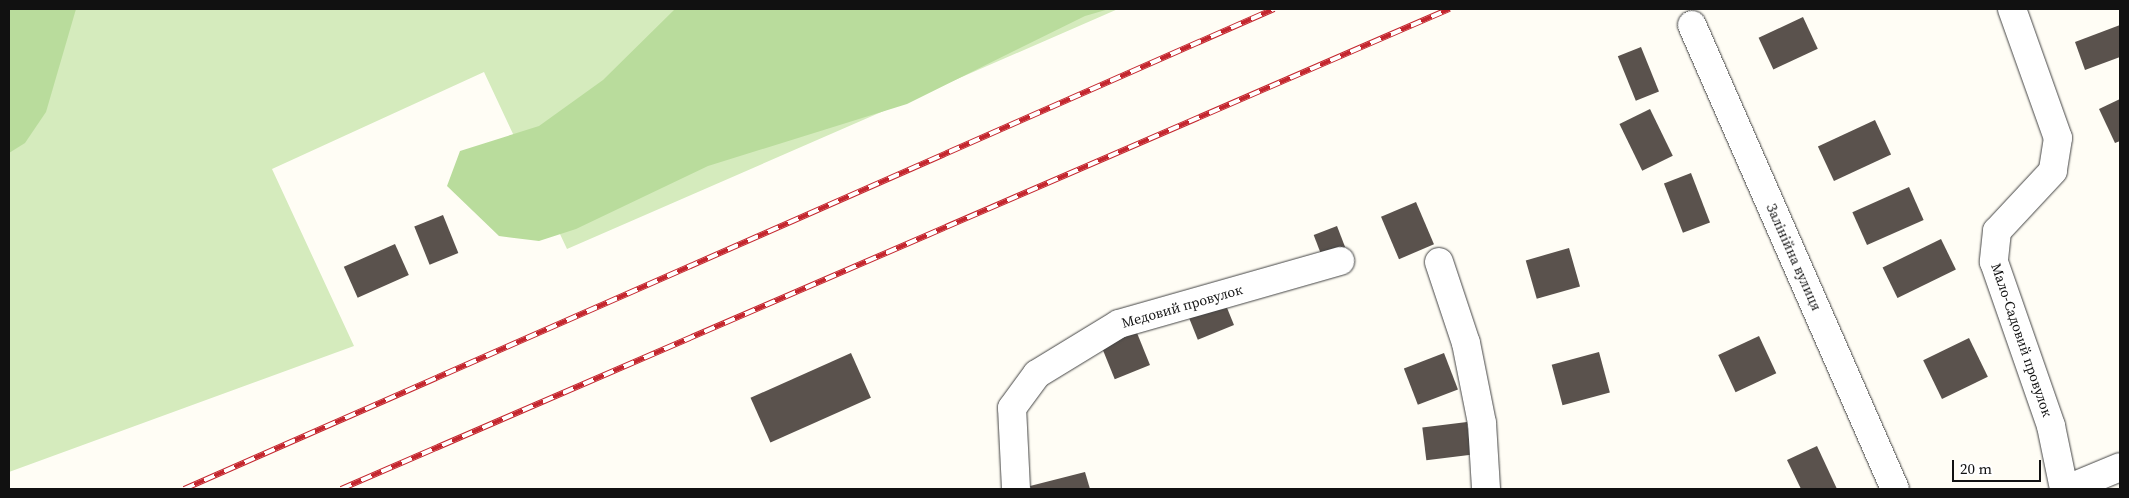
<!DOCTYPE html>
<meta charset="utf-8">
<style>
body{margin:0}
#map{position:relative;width:2129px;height:498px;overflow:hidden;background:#fffdf5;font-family:"Source Serif 4",serif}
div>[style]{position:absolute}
.green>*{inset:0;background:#d5ebbd}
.forest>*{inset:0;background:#b9dc9c}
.building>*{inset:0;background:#5a524d;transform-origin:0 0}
.roads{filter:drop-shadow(0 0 1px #444) drop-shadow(0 0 1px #444)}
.minor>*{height:28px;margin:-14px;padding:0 14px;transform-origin:14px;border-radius:14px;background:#fff}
.rail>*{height:5.5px;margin-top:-2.75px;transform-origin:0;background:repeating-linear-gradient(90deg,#fff 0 11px,#c4262e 0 22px);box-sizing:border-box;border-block:1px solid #c4262e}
span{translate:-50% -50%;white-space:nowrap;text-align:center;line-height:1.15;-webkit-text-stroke:5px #fff;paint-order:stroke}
.street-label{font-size:14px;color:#111}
.frame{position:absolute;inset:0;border:10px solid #111;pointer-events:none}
.scale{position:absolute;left:1952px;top:460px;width:89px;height:22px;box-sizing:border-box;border:2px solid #111;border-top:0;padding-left:6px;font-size:15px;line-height:18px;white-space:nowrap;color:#111;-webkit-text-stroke:4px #fff;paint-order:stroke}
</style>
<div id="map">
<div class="green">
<div style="clip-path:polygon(9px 9px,1118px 9px,567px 249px,484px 72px,272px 169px,354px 346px,9px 472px)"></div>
</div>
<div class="forest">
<div style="clip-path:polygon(9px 9px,76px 9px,46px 112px,25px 143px,9px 153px)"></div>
<div style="clip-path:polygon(675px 9px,1109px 9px,1085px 16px,907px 104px,708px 166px,576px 229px,539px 241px,499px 236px,447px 186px,460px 151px,539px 126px,603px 80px)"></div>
</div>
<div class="building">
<div style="left:1803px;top:17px;width:35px;height:49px;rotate:65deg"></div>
<div style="clip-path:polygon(2120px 25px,2120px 57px,2085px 70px,2075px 42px)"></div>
<div style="left:1641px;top:47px;width:48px;height:25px;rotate:68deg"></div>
<div style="clip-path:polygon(2120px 99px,2120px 141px,2115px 143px,2099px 109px)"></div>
<div style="left:1650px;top:109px;width:52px;height:34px;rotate:64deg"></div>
<div style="left:1875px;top:120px;width:38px;height:63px;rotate:65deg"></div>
<div style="left:1691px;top:173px;width:53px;height:29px;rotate:69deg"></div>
<div style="left:1909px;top:187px;width:36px;height:62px;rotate:66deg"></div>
<div style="left:1416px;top:202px;width:46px;height:38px;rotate:67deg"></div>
<div style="left:443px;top:215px;width:41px;height:31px;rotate:68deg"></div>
<div style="left:1337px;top:226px;width:40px;height:25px;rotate:69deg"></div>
<div style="left:1941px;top:239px;width:34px;height:65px;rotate:64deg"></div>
<div style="left:395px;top:244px;width:34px;height:56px;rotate:66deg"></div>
<div style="left:1569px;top:248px;width:40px;height:45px;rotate:74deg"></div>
<div style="left:1219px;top:288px;width:40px;height:39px;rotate:68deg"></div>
<div style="left:1135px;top:328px;width:40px;height:38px;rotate:68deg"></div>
<div style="left:1759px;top:336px;width:41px;height:45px;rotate:65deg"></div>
<div style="left:1969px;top:338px;width:43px;height:51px;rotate:64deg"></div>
<div style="left:1599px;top:352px;width:42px;height:49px;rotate:75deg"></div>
<div style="left:851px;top:353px;width:49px;height:110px;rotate:66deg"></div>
<div style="left:1444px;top:353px;width:39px;height:43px;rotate:69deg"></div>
<div style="left:1467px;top:422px;width:33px;height:45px;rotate:83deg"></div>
<div style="clip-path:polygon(1817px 446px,1837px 489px,1801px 489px,1787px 460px)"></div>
<div style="clip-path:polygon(1085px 472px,1090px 489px,1031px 489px,1030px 486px)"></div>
</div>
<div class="roads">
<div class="minor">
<div style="left:2012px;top:9px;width:137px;rotate:70.4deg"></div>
<div style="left:2058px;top:138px;width:33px;rotate:99deg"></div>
<div style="left:2053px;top:171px;width:82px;rotate:133deg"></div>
<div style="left:1997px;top:231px;width:31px;rotate:96deg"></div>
<div style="left:1994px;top:262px;width:174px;rotate:70.8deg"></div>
<div style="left:2051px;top:426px;width:64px;rotate:78.3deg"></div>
<div style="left:1692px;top:25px;width:506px;rotate:66.37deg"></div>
<div style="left:1439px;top:262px;width:85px;rotate:71.6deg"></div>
<div style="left:1466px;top:343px;width:82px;rotate:78.7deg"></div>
<div style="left:1482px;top:423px;width:66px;rotate:86.5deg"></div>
<div style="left:1016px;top:489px;width:81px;rotate:-92.8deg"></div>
<div style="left:1012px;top:408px;width:42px;rotate:-53.7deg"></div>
<div style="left:1037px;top:374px;width:96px;rotate:-31.4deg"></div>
<div style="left:1119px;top:324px;width:230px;rotate:-15.9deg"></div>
<div style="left:2067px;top:489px;width:57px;rotate:-22.5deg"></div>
</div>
</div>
<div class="rail">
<div style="left:184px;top:489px;width:1191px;rotate:-23.77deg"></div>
<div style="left:341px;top:489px;width:1208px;rotate:-23.42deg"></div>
</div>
<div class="street-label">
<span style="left:1794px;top:257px;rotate:66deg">Залінійна вулиця</span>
<span style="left:1182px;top:306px;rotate:-16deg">Медовий провулок</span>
<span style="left:2022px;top:340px;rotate:71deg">Мало-Садовий провулок</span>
</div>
<div class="frame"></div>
<div class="scale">20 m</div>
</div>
